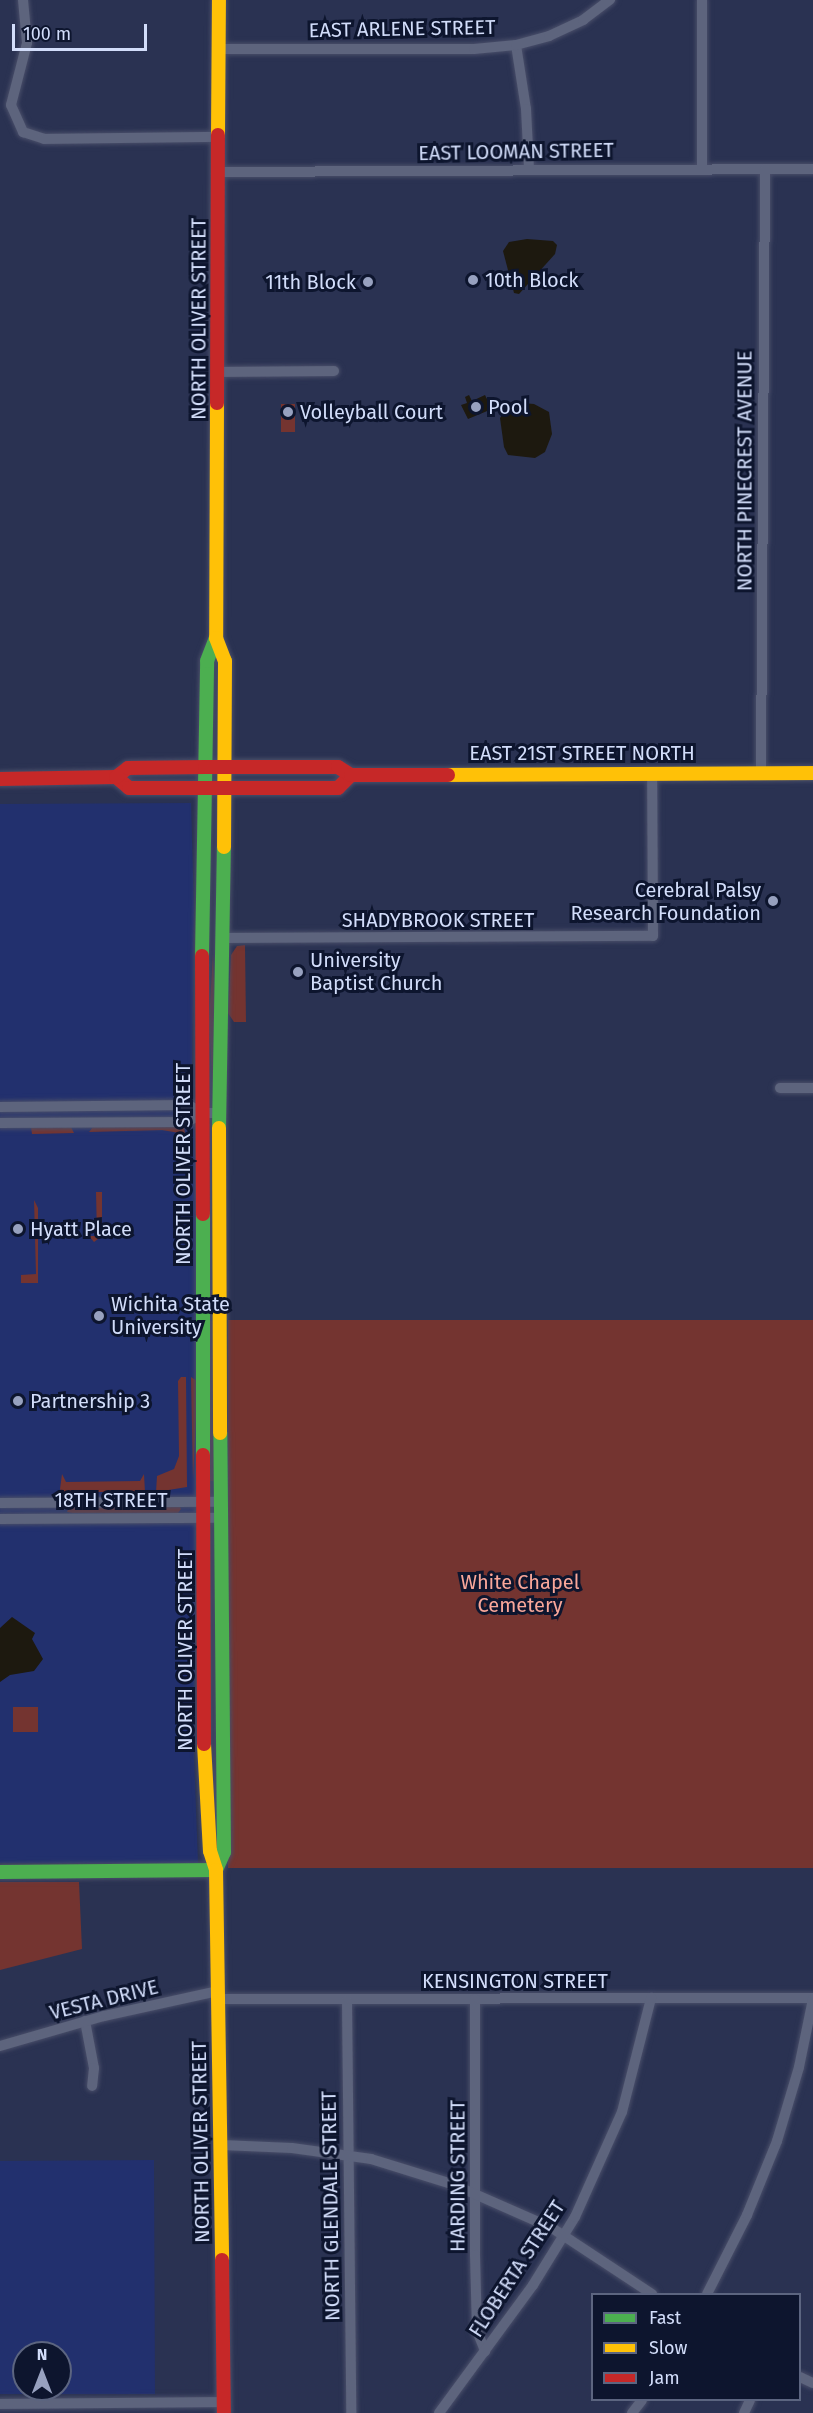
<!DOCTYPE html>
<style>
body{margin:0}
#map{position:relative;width:813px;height:2413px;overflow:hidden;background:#2a3252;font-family:"Fira Sans",sans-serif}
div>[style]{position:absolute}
.built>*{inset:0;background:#22306e}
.green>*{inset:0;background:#743430;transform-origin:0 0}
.water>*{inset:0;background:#1d190f}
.roads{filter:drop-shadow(0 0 2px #494e69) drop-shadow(0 0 2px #494e69)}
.street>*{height:10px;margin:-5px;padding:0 5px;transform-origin:5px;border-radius:5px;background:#5d647d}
.fast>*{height:14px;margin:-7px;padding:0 7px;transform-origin:7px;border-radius:7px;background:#4caf50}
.slow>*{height:14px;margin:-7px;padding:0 7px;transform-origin:7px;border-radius:7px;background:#ffc107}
.jam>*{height:14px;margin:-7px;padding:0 7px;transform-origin:7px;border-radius:7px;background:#c62828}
.dots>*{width:16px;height:16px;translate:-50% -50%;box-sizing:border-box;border:3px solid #0d152e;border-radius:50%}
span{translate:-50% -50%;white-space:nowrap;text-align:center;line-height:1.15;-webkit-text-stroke:6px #0d152e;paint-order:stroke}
.street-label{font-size:20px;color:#d2ddfa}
.poi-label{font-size:20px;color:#d2ddfa}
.left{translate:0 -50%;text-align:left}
.right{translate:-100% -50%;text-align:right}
.park-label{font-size:20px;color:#f9a79a}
.legend{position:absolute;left:591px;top:2293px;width:210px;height:108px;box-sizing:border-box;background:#0d152e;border:2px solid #5c6580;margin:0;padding:8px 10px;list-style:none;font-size:18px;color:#d2ddfa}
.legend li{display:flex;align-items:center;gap:12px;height:30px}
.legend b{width:30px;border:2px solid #5c6580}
.north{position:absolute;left:12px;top:2341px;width:60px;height:60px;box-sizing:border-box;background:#0d152e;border:2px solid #5c6580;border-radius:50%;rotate:0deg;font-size:16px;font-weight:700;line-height:24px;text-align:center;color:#d2ddfa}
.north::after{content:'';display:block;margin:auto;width:21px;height:27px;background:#97a1bf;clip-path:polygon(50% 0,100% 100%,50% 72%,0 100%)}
.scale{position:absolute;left:12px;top:24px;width:135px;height:27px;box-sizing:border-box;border:3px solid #d2ddfa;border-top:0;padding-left:8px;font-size:18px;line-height:21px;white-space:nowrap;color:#d2ddfa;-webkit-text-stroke:4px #0d152e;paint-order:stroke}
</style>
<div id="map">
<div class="built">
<div style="clip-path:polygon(191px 803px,194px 910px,192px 1069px,198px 1226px,194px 1755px,198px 1863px,0 1863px,0 804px)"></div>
<div style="clip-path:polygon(evenodd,154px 2160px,155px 2394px,0 2394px,0 2161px,154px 2160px,24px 2353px,60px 2353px,60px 2389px,24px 2389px,24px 2353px)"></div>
</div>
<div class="green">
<div style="left:295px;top:404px;width:28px;height:14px;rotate:90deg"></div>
<div style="clip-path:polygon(245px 945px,246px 1022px,234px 1022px,228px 1013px,231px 955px,237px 946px)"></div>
<div style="clip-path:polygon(213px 954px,216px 1026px,213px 1093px,209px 1020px)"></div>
<div style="clip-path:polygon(31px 1127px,71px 1127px,74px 1133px,32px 1134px)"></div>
<div style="clip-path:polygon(93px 1127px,184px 1127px,185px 1134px,162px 1130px,89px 1132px)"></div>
<div style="clip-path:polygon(96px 1192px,102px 1192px,102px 1236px,94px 1242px,89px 1236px,97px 1236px)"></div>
<div style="clip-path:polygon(34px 1200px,38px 1208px,38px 1283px,21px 1283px,21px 1275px,36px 1274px)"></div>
<div style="left:228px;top:1320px;width:585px;height:548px"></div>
<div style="clip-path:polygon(209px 1321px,215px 1321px,215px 1481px,210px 1481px)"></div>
<div style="clip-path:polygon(181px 1377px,186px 1377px,187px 1487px,156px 1492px,157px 1476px,174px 1469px,179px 1456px,178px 1381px)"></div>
<div style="clip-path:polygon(191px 1377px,197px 1381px,197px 1398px,193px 1479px)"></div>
<div style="clip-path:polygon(144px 1474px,145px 1492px,62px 1492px,60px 1489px,62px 1474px,66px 1482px,140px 1481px)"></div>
<div style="clip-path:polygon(69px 1507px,180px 1507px,181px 1509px,178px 1513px,72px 1513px,67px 1512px)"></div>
<div style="left:13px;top:1707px;width:25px;height:25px"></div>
<div style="clip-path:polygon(0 1882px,79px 1882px,82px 1949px,0 1970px)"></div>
</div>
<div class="water">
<div style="clip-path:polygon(527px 239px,553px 241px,557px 245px,555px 254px,519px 294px,514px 293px,503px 251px,509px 242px)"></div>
<div style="clip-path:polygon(469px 395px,472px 401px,485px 395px,492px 409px,468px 419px,461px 405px,467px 403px,465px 397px)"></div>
<div style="clip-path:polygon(511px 402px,534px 404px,549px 412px,552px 434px,545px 452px,535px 458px,508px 455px,504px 447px,500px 418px)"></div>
<div style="clip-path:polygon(12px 1617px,35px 1633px,32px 1639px,43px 1659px,34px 1671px,10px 1675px,0 1682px,0 1628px)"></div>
</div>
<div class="roads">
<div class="street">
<div style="left:23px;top:0;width:43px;rotate:84.7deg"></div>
<div style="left:27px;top:43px;width:64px;rotate:104.5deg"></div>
<div style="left:11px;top:105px;width:30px;rotate:66deg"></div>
<div style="left:23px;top:132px;width:22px;rotate:18deg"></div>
<div style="left:44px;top:139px;width:175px;rotate:-0.7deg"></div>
<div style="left:702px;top:0;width:169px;rotate:90deg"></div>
<div style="left:516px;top:45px;width:65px;rotate:81.1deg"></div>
<div style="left:526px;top:109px;width:60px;rotate:87.1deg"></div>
<div style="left:219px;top:49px;width:255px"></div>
<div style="left:474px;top:49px;width:42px;rotate:-5.4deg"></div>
<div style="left:516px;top:45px;width:34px;rotate:-15deg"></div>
<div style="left:549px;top:36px;width:38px;rotate:-25deg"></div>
<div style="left:583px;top:20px;width:34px;rotate:-37deg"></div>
<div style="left:218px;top:172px;width:595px;rotate:-0.29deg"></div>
<div style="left:217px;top:372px;width:117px;rotate:-0.5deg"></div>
<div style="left:761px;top:773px;width:604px;rotate:-89.62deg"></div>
<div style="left:223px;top:938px;width:430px;rotate:-0.3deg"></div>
<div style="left:653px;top:936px;width:164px;rotate:-90.3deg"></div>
<div style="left:780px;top:1088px;width:33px"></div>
<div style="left:0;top:1107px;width:188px;rotate:-0.6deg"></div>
<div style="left:188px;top:1105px;width:17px;rotate:28deg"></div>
<div style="left:203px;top:1113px;width:18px"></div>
<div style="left:0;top:1123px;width:187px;rotate:-0.3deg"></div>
<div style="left:187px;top:1122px;width:18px;rotate:-29deg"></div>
<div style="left:0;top:1503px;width:222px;rotate:-0.3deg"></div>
<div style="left:0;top:1519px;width:222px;rotate:-0.3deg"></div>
<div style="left:218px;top:1999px;width:595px;rotate:-0.1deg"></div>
<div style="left:475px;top:1999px;width:256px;rotate:90deg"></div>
<div style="left:475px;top:2255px;width:76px;rotate:88.5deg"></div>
<div style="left:477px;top:2331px;width:22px;rotate:68deg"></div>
<div style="left:347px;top:2000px;width:413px;rotate:89.4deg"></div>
<div style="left:85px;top:2021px;width:48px;rotate:79.2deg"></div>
<div style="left:94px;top:2068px;width:18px;rotate:96deg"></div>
<div style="left:0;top:2046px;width:108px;rotate:-16.1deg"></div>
<div style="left:104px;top:2016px;width:117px;rotate:-12.4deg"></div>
<div style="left:222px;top:2145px;width:70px;rotate:2.5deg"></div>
<div style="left:292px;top:2148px;width:80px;rotate:7.9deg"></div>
<div style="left:371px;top:2159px;width:85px;rotate:17.2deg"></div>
<div style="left:452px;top:2184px;width:109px;rotate:23.7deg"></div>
<div style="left:552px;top:2228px;width:120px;rotate:33.4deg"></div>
<div style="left:707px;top:2294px;width:89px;rotate:-63.1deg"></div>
<div style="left:747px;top:2215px;width:80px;rotate:-67.9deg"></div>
<div style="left:777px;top:2141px;width:77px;rotate:-73.4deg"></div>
<div style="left:799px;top:2067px;width:69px;rotate:-78.4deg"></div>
<div style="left:800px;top:2377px;width:14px;rotate:25deg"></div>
<div style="left:0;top:2404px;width:224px;rotate:-0.5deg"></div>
<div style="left:439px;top:2413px;width:159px;rotate:-53.7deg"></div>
<div style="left:533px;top:2285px;width:80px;rotate:-58.3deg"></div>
<div style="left:575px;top:2217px;width:115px;rotate:-65.9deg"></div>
<div style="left:622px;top:2112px;width:118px;rotate:-75.7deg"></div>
<div style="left:632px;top:2413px;width:16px;rotate:-52deg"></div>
<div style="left:744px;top:2413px;width:14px;rotate:-65deg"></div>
</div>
<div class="fast">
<div style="left:202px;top:956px;width:295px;rotate:-89deg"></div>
<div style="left:207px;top:661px;width:25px;rotate:-69deg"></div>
<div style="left:219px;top:1128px;width:281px;rotate:-89deg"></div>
<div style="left:203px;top:1214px;width:241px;rotate:90deg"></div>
<div style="left:216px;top:1870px;width:20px;rotate:-66deg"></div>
<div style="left:224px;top:1852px;width:419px;rotate:-90.5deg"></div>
<div style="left:0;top:1872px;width:216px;rotate:-0.5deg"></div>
</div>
<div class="slow">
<div style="left:218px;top:135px;width:135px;rotate:-89.6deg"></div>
<div style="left:217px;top:403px;width:235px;rotate:90.2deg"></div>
<div style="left:216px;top:638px;width:25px;rotate:69deg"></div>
<div style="left:225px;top:661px;width:186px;rotate:90.3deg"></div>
<div style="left:448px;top:775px;width:365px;rotate:-0.3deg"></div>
<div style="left:219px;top:1128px;width:305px;rotate:89.8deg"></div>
<div style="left:204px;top:1744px;width:107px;rotate:86.8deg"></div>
<div style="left:210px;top:1851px;width:20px;rotate:72deg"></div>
<div style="left:216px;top:1870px;width:390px;rotate:89.1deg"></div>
</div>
<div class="jam">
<div style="left:217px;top:403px;width:268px;rotate:-89.8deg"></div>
<div style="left:116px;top:777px;width:17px;rotate:40deg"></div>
<div style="left:129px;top:788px;width:209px"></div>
<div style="left:338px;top:788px;width:18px;rotate:-45deg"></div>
<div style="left:0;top:779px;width:116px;rotate:-1deg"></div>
<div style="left:116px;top:777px;width:15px;rotate:-37deg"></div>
<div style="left:128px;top:768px;width:77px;rotate:-0.7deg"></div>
<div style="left:205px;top:767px;width:133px"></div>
<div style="left:338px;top:767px;width:15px;rotate:32deg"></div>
<div style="left:351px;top:775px;width:97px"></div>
<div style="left:202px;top:956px;width:258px;rotate:89.8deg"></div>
<div style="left:203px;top:1455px;width:289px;rotate:89.8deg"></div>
<div style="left:222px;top:2260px;width:153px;rotate:89.3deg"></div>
</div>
</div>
<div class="dots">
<div style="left:473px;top:280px;background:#97a1bf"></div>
<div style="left:368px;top:282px;background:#97a1bf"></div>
<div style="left:476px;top:407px;background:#97a1bf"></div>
<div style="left:288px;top:412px;background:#97a1bf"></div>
<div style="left:773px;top:901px;background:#97a1bf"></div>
<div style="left:298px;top:972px;background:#97a1bf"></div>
<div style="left:18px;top:1229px;background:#97a1bf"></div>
<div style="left:99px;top:1316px;background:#97a1bf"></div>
<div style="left:18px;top:1401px;background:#97a1bf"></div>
</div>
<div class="street-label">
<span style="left:402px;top:29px;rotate:-1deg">EAST ARLENE STREET</span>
<span style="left:516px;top:152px;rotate:-1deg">EAST LOOMAN STREET</span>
<span style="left:199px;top:319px;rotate:-90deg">NORTH OLIVER STREET</span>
<span style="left:745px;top:471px;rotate:-90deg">NORTH PINECREST AVENUE</span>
<span style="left:582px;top:753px">EAST 21ST STREET NORTH</span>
<span style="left:438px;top:920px">SHADYBROOK STREET</span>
<span style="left:183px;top:1164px;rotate:-90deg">NORTH OLIVER STREET</span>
<span style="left:111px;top:1500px">18TH STREET</span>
<span style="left:185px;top:1650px;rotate:-90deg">NORTH OLIVER STREET</span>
<span style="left:515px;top:1981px">KENSINGTON STREET</span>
<span style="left:104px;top:2000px;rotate:-14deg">VESTA DRIVE</span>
<span style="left:201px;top:2142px;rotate:-91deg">NORTH OLIVER STREET</span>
<span style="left:458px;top:2176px;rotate:-90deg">HARDING STREET</span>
<span style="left:331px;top:2206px;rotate:-91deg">NORTH GLENDALE STREET</span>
<span style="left:517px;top:2269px;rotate:-57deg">FLOBERTA STREET</span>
</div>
<div class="poi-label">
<span class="left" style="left:485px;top:280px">10th Block</span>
<span class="right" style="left:356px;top:282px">11th Block</span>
<span class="left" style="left:488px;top:407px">Pool</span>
<span class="left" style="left:300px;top:412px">Volleyball Court</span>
<span class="right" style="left:761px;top:902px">Cerebral Palsy<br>Research Foundation</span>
<span class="left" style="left:310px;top:972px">University<br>Baptist Church</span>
<span class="left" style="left:30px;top:1229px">Hyatt Place</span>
<span class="left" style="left:111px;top:1316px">Wichita State<br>University</span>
<span class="left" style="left:30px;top:1401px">Partnership 3</span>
</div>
<div class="park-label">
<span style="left:520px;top:1594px">White Chapel<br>Cemetery</span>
</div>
<ul class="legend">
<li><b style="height:8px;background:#4caf50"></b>Fast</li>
<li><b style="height:8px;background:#ffc107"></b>Slow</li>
<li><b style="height:8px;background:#c62828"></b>Jam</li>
</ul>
<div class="north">N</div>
<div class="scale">100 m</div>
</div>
